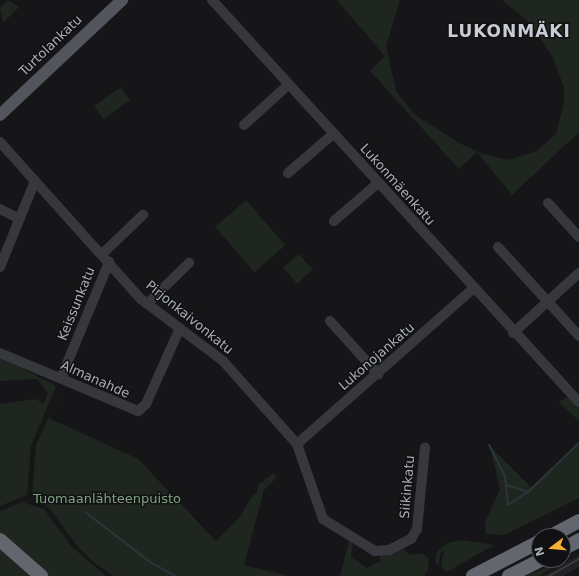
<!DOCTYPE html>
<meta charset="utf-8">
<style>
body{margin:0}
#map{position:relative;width:579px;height:576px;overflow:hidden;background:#161618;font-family:"DejaVu Sans",sans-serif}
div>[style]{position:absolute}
.built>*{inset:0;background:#222225}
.green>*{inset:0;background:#1e261f;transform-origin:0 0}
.stream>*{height:2px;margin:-1px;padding:0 1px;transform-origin:1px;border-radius:1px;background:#2c353c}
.minor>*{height:10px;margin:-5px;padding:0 5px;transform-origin:5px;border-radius:5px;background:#37383d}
.major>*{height:12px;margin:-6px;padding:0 6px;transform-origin:6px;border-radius:6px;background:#53555c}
.highway>*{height:14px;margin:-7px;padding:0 7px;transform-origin:7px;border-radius:7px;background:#63666e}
.tram>*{height:1px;margin:-0.5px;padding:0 0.5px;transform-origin:0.5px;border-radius:0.5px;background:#4a4c52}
span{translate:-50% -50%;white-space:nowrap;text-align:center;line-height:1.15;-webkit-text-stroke:3px #111113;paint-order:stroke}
.street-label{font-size:13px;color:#a8adb8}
.park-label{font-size:13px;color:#7fa381}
.district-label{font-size:17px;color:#c9ccd4;font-weight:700;letter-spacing:1px}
.north{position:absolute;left:531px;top:528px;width:40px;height:40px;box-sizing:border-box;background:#111113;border:1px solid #4d4f55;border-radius:50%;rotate:254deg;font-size:11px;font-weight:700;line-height:16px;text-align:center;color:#a8adb8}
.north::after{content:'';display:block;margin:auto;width:14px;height:18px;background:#f2b134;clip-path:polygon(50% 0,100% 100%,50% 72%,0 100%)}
</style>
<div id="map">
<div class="built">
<div style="clip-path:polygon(579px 555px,579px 567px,572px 571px,563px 576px,543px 576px)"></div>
</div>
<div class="green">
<div style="clip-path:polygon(8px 0,19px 7px,3px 23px,0 8px)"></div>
<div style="clip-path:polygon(337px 0,400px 0,386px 46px,396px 91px,415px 115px,461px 144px,483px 154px,509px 160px,537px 151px,556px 134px,564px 103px,564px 87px,552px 56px,530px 23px,502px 0,579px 0,579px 132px,512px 195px,477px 152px,459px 169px,370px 71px,385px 56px)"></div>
<div style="left:121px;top:87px;width:16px;height:33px;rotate:55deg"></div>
<div style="left:246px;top:200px;width:60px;height:41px;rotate:49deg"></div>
<div style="left:299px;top:254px;width:21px;height:21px;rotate:49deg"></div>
<div style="clip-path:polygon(0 357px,56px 386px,31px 446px,27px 495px,0 506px,0 404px,35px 399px,44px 403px,48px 393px,37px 379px,0 381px)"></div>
<div style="clip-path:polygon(63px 386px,49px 418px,138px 459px,216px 541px,240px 517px,252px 496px,257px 493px,258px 485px,274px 473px,276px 478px,264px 490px,244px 565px,289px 576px,114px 576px,97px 565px,78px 547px,50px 509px,32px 495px,36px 445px)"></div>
<div style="clip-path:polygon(566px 397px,579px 405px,579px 421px,559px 402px)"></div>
<div style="clip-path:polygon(579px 444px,579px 498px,504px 535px,486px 534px,485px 522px,500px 489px,490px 446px,531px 487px)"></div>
<div style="clip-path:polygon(22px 502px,44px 509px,72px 547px,106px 576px,48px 576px,0 536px,0 511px)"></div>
<div style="clip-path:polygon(462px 540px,494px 545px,447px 572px,441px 567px,444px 550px,440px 554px,439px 565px,435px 562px,437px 552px,447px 543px)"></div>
<div style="clip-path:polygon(349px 541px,353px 544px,351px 557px,367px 568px,380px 561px,380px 556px,402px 548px,410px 555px,422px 553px,429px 559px,428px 570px,424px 576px,340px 576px)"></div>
<div style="clip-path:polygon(0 547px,33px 576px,0 576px)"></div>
<div style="clip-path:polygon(579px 551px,539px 576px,527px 576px,563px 560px)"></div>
</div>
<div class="stream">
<div style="left:489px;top:445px;width:36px;rotate:63deg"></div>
<div style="left:505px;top:477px;width:28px;rotate:84deg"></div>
<div style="left:508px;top:505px;width:24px;rotate:-33deg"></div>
<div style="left:528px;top:492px;width:71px;rotate:-43.9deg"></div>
<div style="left:507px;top:485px;width:22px;rotate:18deg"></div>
<div style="left:85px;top:512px;width:82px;rotate:37.6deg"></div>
<div style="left:150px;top:562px;width:29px;rotate:29deg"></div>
</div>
<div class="minor">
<div style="left:212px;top:0;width:544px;rotate:47.61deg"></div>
<div style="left:244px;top:125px;width:59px;rotate:-42.3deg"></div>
<div style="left:0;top:142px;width:211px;rotate:48.1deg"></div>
<div style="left:141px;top:299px;width:103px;rotate:37.1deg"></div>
<div style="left:223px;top:361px;width:111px;rotate:48.3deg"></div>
<div style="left:297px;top:444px;width:79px;rotate:70.9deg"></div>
<div style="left:323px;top:519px;width:61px;rotate:31.6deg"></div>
<div style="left:375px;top:551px;width:14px;rotate:-4deg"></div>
<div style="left:389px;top:550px;width:25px;rotate:-27deg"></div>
<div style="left:411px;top:539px;width:12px;rotate:-59deg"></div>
<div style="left:417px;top:529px;width:82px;rotate:-84.4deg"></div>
<div style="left:288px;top:173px;width:60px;rotate:-40.9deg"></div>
<div style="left:548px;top:203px;width:46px;rotate:47.6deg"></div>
<div style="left:0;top:209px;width:22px;rotate:27deg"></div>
<div style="left:334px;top:221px;width:57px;rotate:-40.7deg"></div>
<div style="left:498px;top:247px;width:120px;rotate:47.7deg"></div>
<div style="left:102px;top:254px;width:57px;rotate:-43.6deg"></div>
<div style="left:0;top:267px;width:93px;rotate:-67.9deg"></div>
<div style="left:147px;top:304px;width:59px;rotate:-44.3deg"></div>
<div style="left:330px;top:321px;width:72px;rotate:47.8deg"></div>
<div style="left:513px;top:333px;width:89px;rotate:-42.3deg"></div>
<div style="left:0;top:353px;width:150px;rotate:22.8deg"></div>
<div style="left:138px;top:411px;width:11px;rotate:-41deg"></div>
<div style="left:146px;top:404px;width:83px;rotate:-65.9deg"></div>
<div style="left:61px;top:378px;width:126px;rotate:-67.5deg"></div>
<div style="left:297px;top:444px;width:235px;rotate:-41.4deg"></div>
</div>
<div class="major">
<div style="left:0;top:115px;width:168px;rotate:-43.3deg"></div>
</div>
<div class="highway">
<div style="left:551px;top:536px;width:32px;rotate:-28deg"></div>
<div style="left:0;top:540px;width:55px;rotate:41.3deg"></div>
<div style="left:563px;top:549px;width:18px;rotate:-29deg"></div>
<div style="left:473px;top:576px;width:74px;rotate:-27.3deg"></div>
<div style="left:509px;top:576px;width:36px;rotate:-27deg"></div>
</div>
<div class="tram">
<div style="left:548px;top:576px;width:36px;rotate:-30deg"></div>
</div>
<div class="street-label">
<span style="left:51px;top:46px;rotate:-44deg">Turtolankatu</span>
<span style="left:397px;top:185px;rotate:48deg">Lukonmäenkatu</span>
<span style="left:77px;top:304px;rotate:-68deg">Keissunkatu</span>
<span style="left:189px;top:318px;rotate:39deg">Pirjonkaivonkatu</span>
<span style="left:377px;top:357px;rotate:-41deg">Lukonojankatu</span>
<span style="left:95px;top:380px;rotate:24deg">Almanahde</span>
<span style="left:408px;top:487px;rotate:-85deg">Siikinkatu</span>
</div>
<div class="park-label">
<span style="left:107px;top:499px">Tuomaanlähteenpuisto</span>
</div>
<div class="district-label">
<span style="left:509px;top:32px">LUKONMÄKI</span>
</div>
<div class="north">N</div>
</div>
